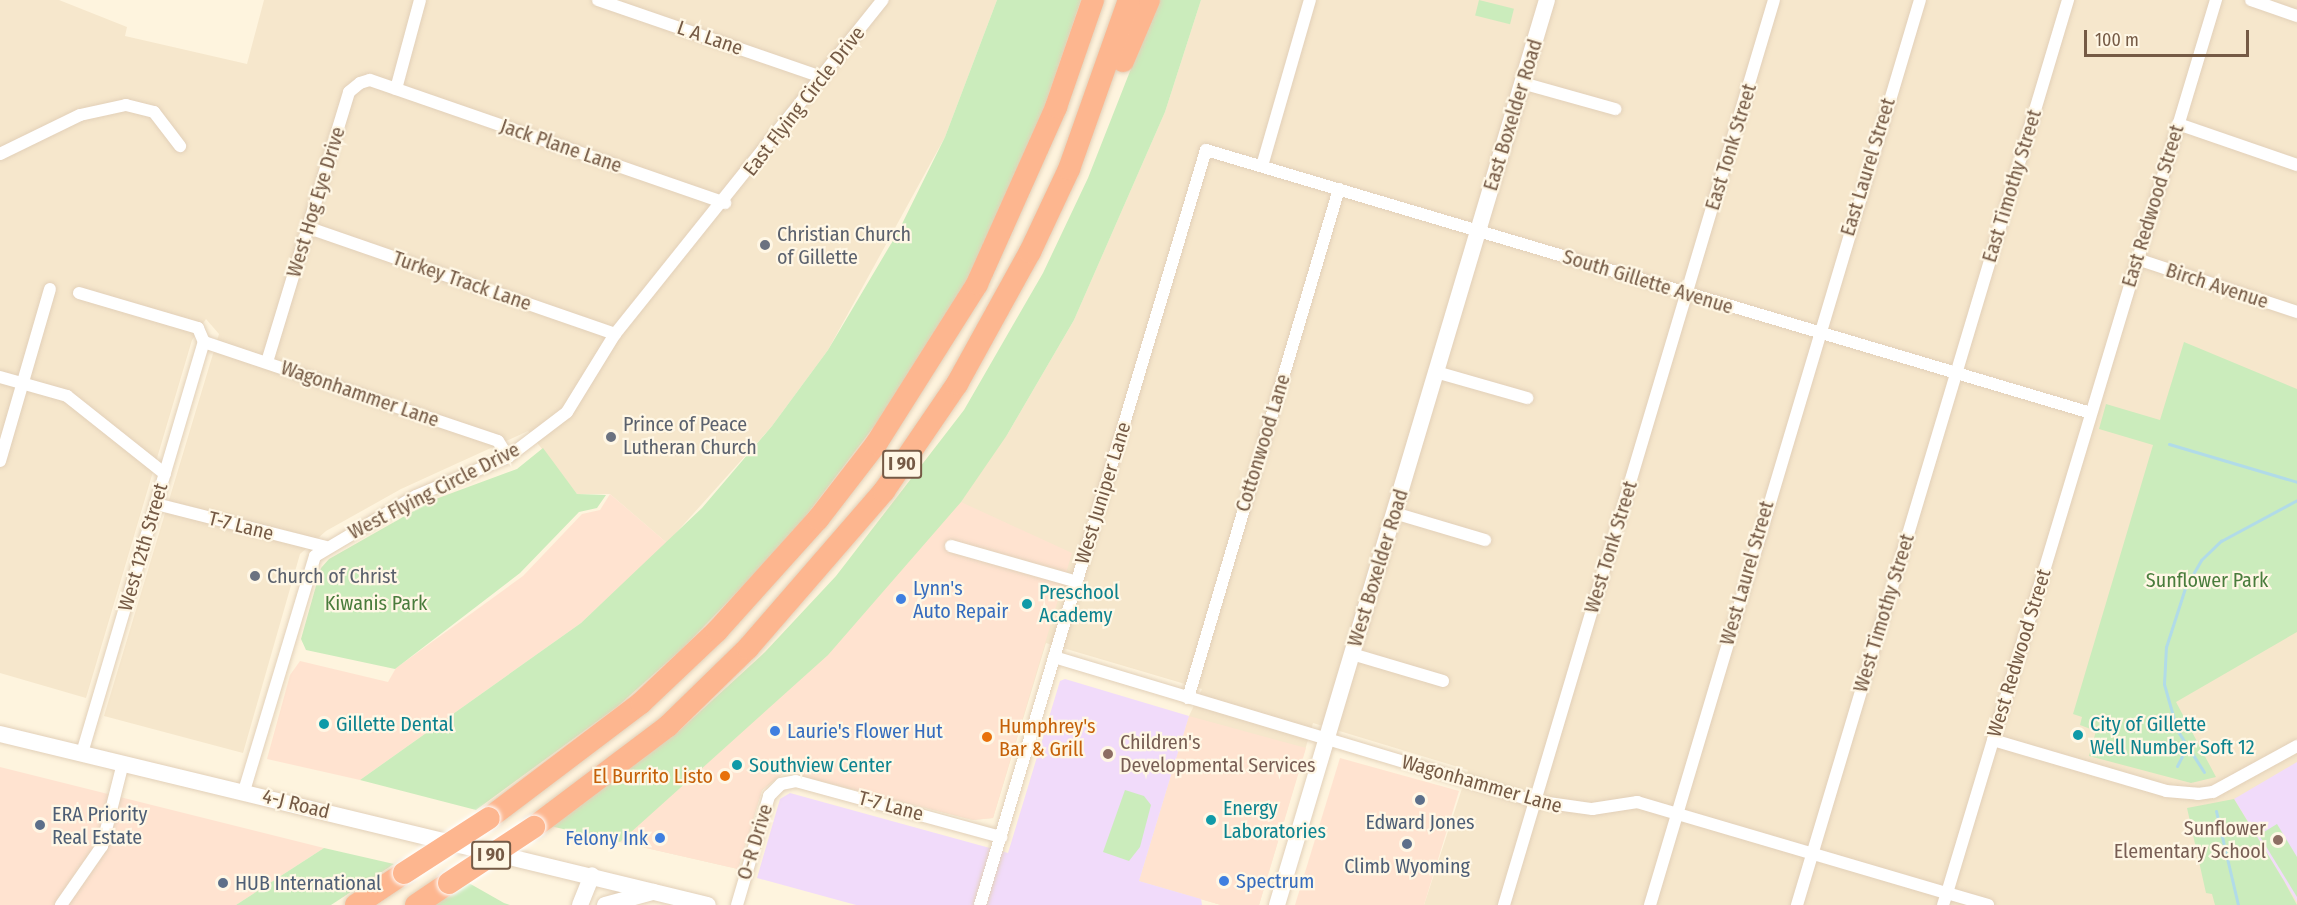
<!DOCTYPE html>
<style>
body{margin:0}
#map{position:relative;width:2297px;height:905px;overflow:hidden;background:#fef4de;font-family:"Fira Sans Condensed",sans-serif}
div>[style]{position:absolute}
.residential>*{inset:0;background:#f6e7cc}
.commercial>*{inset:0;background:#ffe3d0}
.education>*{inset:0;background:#f1dbfa}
.green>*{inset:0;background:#cbecbc;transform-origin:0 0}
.stream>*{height:3px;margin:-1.5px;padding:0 1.5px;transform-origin:1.5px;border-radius:1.5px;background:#b1dbe8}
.roads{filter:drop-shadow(0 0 2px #e2d0b9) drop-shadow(0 0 2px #e2d0b9)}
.street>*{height:12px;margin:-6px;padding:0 6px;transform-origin:6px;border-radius:6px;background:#fff}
.secondary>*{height:16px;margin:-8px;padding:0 8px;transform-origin:8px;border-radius:8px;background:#fff}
.highway>*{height:22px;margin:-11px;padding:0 11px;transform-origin:11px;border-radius:11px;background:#fdb68f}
.bridges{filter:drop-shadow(0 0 2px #fff) drop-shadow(0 0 2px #fff)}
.highway-bridge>*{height:22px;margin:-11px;padding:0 11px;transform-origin:11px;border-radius:11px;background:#fdb68f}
.dots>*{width:16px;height:16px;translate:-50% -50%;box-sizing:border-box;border:3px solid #fff7e5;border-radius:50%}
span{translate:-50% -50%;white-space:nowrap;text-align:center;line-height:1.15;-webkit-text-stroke:4.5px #fff7e5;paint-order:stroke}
.shield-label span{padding:2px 4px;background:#fff7e5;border:2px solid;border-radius:4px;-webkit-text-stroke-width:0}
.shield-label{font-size:18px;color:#755a45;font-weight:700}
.street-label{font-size:20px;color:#755a45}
.worship-label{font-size:20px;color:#5b616d}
.left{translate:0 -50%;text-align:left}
.park-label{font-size:20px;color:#497c3c}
.shop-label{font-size:20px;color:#366cbe}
.right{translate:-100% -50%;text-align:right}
.culture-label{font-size:20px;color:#0d838f}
.food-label{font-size:20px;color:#c56008}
.education-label{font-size:20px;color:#785e54}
.service-label{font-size:20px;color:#4e5e75}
.scale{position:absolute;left:2084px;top:30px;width:165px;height:27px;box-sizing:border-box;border:3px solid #755a45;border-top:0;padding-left:8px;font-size:18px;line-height:21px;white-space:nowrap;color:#755a45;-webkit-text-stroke:4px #fff7e5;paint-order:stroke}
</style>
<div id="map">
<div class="residential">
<div style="clip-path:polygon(0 0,59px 0,127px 27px,125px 36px,247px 64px,264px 0,997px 0,945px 137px,828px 350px,772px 426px,667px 543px,610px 494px,577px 494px,528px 431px,401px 489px,326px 531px,300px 554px,243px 753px,104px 716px,219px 334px,206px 319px,192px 340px,86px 698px,0 673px)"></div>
<div style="clip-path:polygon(1201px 0,2297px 0,2297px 905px,1424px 905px,1468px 770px,1313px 723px,1259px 905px,1221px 905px,1139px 881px,1189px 716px,1202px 689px,1046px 643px,993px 818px,973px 820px,785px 772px,762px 790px,738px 869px,620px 842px,1007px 435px,1074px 320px,1165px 112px)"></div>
</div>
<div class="commercial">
<div style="clip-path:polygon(610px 494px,667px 543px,581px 623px,360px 780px,267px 759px,290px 675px,300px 661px,388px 682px,396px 668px,523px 576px,582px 514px,600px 510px)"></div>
<div style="clip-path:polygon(961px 502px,1072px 553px,993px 818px,973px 820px,785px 772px,762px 790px,738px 869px,620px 842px,828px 655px)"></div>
<div style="clip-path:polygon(1189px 716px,1306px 748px,1259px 905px,1221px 905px,1139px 881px)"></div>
<div style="clip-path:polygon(1340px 758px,1459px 791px,1424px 905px,1295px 905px)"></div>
<div style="clip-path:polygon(0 767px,324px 848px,236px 905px,0 905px)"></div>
</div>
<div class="education">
<div style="clip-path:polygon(1065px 679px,1189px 716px,1139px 881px,1201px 899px,1202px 905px,856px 905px,757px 878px,780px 799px,790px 793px,1008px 853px,1060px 681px)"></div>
<div style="clip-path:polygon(2297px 762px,2297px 902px,2234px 799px)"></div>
</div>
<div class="green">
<div style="clip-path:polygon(997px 0,1081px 0,1029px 152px,960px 296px,904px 387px,789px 538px,684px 647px,618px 706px,476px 810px,360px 780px,581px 623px,702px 508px,772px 426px,828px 350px,898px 232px,945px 137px)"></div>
<div style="clip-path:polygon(1158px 0,1201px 0,1165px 112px,1074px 320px,1007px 435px,961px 502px,828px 655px,620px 842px,550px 826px,679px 731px,765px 652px,836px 576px,964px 410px,1043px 273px,1088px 178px)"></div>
<div style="left:1479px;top:0;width:36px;height:16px;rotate:14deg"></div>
<div style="clip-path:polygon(2184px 342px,2297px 389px,2297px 632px,2176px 702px,2216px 777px,2191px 783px,2089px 756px,2096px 731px,2080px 725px,2082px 717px,2073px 714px,2153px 445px,2099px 429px,2106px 404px,2160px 420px)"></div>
<div style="clip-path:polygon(543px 448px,577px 494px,606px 495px,597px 508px,579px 512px,520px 573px,395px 669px,306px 650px,301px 639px,321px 568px,329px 559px,433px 500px,517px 469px)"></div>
<div style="clip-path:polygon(1125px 790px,1144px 796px,1151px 805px,1140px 847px,1129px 861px,1103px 852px)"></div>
<div style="clip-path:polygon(2234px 799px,2284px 881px,2297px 905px,2215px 905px,2212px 894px,2206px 893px,2187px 808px)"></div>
<div style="clip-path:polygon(2277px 824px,2297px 857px,2297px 897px,2259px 835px)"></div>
<div style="clip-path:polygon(324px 848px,394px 864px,331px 905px,236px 905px)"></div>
<div style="clip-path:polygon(467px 882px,504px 903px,510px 905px,433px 905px)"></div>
</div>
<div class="stream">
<div style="left:2169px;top:444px;width:134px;rotate:16.5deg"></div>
<div style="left:2177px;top:766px;width:22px;rotate:-63deg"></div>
<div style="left:2204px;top:772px;width:50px;rotate:-122.7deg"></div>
<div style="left:2177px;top:730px;width:48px;rotate:-105.8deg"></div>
<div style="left:2164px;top:684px;width:37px;rotate:-87deg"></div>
<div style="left:2166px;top:647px;width:62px;rotate:-72.1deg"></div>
<div style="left:2185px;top:588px;width:32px;rotate:-60deg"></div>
<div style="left:2201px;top:560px;width:28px;rotate:-44deg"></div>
<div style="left:2221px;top:541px;width:86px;rotate:-28.3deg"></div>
<div style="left:2216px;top:811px;width:97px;rotate:76.8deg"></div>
</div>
<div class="roads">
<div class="street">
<div style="left:598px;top:0;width:237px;rotate:19deg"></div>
<div style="left:2251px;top:0;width:49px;rotate:19.2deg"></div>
<div style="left:1522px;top:83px;width:97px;rotate:15.6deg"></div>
<div style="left:396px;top:89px;width:92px;rotate:-74.9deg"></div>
<div style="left:2178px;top:124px;width:126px;rotate:19deg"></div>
<div style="left:0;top:154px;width:89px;rotate:-26deg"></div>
<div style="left:80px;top:115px;width:47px;rotate:-12.3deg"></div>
<div style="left:126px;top:105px;width:29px;rotate:14deg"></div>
<div style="left:154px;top:112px;width:43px;rotate:52.6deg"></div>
<div style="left:1262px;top:166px;width:173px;rotate:-73.9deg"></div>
<div style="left:309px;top:228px;width:324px;rotate:19.1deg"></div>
<div style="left:2137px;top:259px;width:169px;rotate:18.3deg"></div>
<div style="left:79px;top:293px;width:124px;rotate:16.4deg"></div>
<div style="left:198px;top:328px;width:15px;rotate:67deg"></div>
<div style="left:204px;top:342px;width:310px;rotate:18.6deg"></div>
<div style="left:498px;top:441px;width:19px;rotate:58deg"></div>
<div style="left:267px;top:362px;width:282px;rotate:-73.1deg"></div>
<div style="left:349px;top:92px;width:14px;rotate:-39deg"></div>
<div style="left:360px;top:83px;width:10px;rotate:-17deg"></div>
<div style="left:370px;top:80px;width:376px;rotate:19.1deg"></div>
<div style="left:1436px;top:372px;width:95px;rotate:15.9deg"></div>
<div style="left:0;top:377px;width:70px;rotate:15.8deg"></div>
<div style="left:67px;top:396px;width:125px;rotate:38.5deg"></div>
<div style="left:0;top:461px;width:179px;rotate:-73.8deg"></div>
<div style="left:156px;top:504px;width:175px;rotate:14.2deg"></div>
<div style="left:1394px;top:513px;width:95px;rotate:16.5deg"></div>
<div style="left:951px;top:546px;width:131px;rotate:15.9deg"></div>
<div style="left:1352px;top:654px;width:95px;rotate:16.5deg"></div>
<div style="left:1054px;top:657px;width:501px;rotate:16.7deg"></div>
<div style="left:1534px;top:801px;width:59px;rotate:7.9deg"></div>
<div style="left:1592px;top:809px;width:46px;rotate:-8.8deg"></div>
<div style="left:1637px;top:802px;width:323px;rotate:16.4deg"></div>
<div style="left:1947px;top:893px;width:933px;rotate:-73.24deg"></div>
<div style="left:1188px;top:698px;width:531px;rotate:-73.48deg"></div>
<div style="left:1993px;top:740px;width:180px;rotate:16.4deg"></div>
<div style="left:2166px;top:791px;width:32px;rotate:5deg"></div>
<div style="left:2198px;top:794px;width:15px;rotate:-8deg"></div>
<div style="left:2213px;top:792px;width:96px;rotate:-28.7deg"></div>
<div style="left:82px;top:753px;width:429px;rotate:-73.5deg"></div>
<div style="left:244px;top:791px;width:245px;rotate:-73.2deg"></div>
<div style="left:315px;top:556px;width:117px;rotate:-30.7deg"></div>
<div style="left:416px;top:496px;width:100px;rotate:-23deg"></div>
<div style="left:508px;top:457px;width:74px;rotate:-37.3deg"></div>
<div style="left:567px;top:412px;width:92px;rotate:-58.4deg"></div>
<div style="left:615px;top:334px;width:428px;rotate:-51.3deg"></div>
<div style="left:61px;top:905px;width:72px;rotate:-55.2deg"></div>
<div style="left:102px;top:846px;width:86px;rotate:-75.8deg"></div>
<div style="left:737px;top:905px;width:114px;rotate:-73.6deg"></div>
<div style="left:769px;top:796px;width:17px;rotate:-45deg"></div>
<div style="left:781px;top:784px;width:15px;rotate:-11deg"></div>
<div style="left:796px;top:781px;width:213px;rotate:15.3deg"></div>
<div style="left:980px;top:905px;width:788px;rotate:-73.34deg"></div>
<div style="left:1206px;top:150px;width:923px;rotate:16.55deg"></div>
<div style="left:1504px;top:905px;width:944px;rotate:-73.39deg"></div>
<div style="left:1650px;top:905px;width:944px;rotate:-73.39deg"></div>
<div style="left:1797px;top:905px;width:945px;rotate:-73.33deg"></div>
<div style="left:1943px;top:905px;width:13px;rotate:-72deg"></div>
<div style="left:1947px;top:893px;width:43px;rotate:16.3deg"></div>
</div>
<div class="secondary">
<div style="left:0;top:734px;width:728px;rotate:13.58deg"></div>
<div style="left:580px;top:905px;width:32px;rotate:-68deg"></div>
<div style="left:605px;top:905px;width:50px;rotate:-15.2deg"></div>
<div style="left:1277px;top:905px;width:944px;rotate:-73.39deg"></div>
</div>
<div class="highway">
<div style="left:1123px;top:61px;width:66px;rotate:-66.9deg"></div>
<div style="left:489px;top:818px;width:191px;rotate:-37.1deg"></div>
<div style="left:641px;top:703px;width:105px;rotate:-43.5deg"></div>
<div style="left:717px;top:631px;width:151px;rotate:-48deg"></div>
<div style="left:818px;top:519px;width:95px;rotate:-52.3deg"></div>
<div style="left:876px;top:444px;width:189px;rotate:-57.7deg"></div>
<div style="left:977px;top:284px;width:194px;rotate:-65.9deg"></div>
<div style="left:1056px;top:107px;width:113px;rotate:-70.9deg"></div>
<div style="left:534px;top:827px;width:168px;rotate:-37deg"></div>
<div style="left:668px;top:726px;width:112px;rotate:-44.3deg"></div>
<div style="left:748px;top:648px;width:208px;rotate:-49.1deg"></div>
<div style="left:884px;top:491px;width:130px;rotate:-55.7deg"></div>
<div style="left:957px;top:384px;width:151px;rotate:-61.1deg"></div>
<div style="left:1030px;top:252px;width:92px;rotate:-64.8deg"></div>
<div style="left:1069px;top:169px;width:179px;rotate:-70.5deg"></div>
<div style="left:356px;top:905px;width:58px;rotate:-33.7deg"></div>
<div style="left:416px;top:905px;width:40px;rotate:-34deg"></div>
</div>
</div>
<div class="bridges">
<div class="highway-bridge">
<div style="left:404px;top:873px;width:101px;rotate:-32.9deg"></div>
<div style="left:449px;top:883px;width:102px;rotate:-33.4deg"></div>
</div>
</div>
<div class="dots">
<div style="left:765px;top:245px;background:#6b7280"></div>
<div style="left:611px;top:437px;background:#6b7280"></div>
<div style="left:255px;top:576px;background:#6b7280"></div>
<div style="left:901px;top:599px;background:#3f7fe0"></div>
<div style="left:1027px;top:604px;background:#0f9aa8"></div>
<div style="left:324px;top:724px;background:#0f9aa8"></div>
<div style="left:775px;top:731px;background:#3f7fe0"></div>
<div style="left:2078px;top:735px;background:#0f9aa8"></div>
<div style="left:987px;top:737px;background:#e8710a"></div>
<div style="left:1108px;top:754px;background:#8d6e63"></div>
<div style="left:737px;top:765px;background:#0f9aa8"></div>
<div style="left:725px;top:776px;background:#e8710a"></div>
<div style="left:1420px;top:800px;background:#5c6f8a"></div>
<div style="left:1211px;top:820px;background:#0f9aa8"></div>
<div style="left:40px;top:825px;background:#5c6f8a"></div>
<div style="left:660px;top:838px;background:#3f7fe0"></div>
<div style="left:2278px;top:840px;background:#8d6e63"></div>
<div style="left:1407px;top:844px;background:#5c6f8a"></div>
<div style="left:1224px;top:881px;background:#3f7fe0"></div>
<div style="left:223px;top:883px;background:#5c6f8a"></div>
</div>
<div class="shield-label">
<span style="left:902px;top:464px">I 90</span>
<span style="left:491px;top:855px">I 90</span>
</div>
<div class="street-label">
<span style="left:710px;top:38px;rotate:19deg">L A Lane</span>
<span style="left:804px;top:101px;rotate:-52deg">East Flying Circle Drive</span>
<span style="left:1513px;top:115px;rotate:-73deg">East Boxelder Road</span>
<span style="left:561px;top:146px;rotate:19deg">Jack Plane Lane</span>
<span style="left:1731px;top:147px;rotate:-73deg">East Tonk Street</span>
<span style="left:1868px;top:167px;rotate:-73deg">East Laurel Street</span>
<span style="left:2012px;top:186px;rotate:-73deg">East Timothy Street</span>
<span style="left:316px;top:202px;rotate:-73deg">West Hog Eye Drive</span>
<span style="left:2153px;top:206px;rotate:-73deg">East Redwood Street</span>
<span style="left:462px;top:281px;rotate:19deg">Turkey Track Lane</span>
<span style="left:1648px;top:282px;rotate:17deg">South Gillette Avenue</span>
<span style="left:2217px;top:286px;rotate:18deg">Birch Avenue</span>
<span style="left:360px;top:394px;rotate:19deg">Wagonhammer Lane</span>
<span style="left:1263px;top:443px;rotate:-73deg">Cottonwood Lane</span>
<span style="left:434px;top:491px;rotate:-27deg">West Flying Circle Drive</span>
<span style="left:1103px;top:493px;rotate:-73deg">West Juniper Lane</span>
<span style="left:241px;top:526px;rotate:14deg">T-7 Lane</span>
<span style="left:143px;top:547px;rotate:-74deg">West 12th Street</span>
<span style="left:1611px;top:547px;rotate:-73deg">West Tonk Street</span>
<span style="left:1378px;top:568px;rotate:-73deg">West Boxelder Road</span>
<span style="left:1747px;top:573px;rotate:-74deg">West Laurel Street</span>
<span style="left:1884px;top:613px;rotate:-73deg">West Timothy Street</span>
<span style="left:2019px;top:653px;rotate:-73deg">West Redwood Street</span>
<span style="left:1482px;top:784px;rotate:16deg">Wagonhammer Lane</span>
<span style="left:296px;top:804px;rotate:14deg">4-J Road</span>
<span style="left:891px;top:806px;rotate:15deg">T-7 Lane</span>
<span style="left:755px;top:842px;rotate:-73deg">O-R Drive</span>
</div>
<div class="worship-label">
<span class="left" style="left:777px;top:246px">Christian Church<br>of Gillette</span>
<span class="left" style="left:623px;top:436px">Prince of Peace<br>Lutheran Church</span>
<span class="left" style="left:267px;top:576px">Church of Christ</span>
</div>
<div class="park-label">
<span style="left:2207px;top:580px">Sunflower Park</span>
<span style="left:376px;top:603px">Kiwanis Park</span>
</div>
<div class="shop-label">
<span class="left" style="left:913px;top:600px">Lynn's<br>Auto Repair</span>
<span class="left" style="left:787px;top:731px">Laurie's Flower Hut</span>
<span class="right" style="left:648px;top:838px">Felony Ink</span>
<span class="left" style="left:1236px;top:881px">Spectrum</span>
</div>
<div class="culture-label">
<span class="left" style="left:1039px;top:604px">Preschool<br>Academy</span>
<span class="left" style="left:336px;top:724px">Gillette Dental</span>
<span class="left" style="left:2090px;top:736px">City of Gillette<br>Well Number Soft 12</span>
<span class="left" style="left:749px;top:765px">Southview Center</span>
<span class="left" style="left:1223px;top:820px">Energy<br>Laboratories</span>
</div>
<div class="food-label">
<span class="left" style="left:999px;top:738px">Humphrey's<br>Bar &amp; Grill</span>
<span class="right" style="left:713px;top:776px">El Burrito Listo</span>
</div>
<div class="education-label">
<span class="left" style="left:1120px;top:754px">Children's<br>Developmental Services</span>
<span class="right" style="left:2266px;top:840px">Sunflower<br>Elementary School</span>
</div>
<div class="service-label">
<span class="left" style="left:52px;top:826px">ERA Priority<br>Real Estate</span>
<span style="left:1420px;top:822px">Edward Jones</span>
<span style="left:1407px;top:866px">Climb Wyoming</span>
<span class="left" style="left:235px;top:883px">HUB International</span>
</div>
<div class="scale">100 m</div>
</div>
